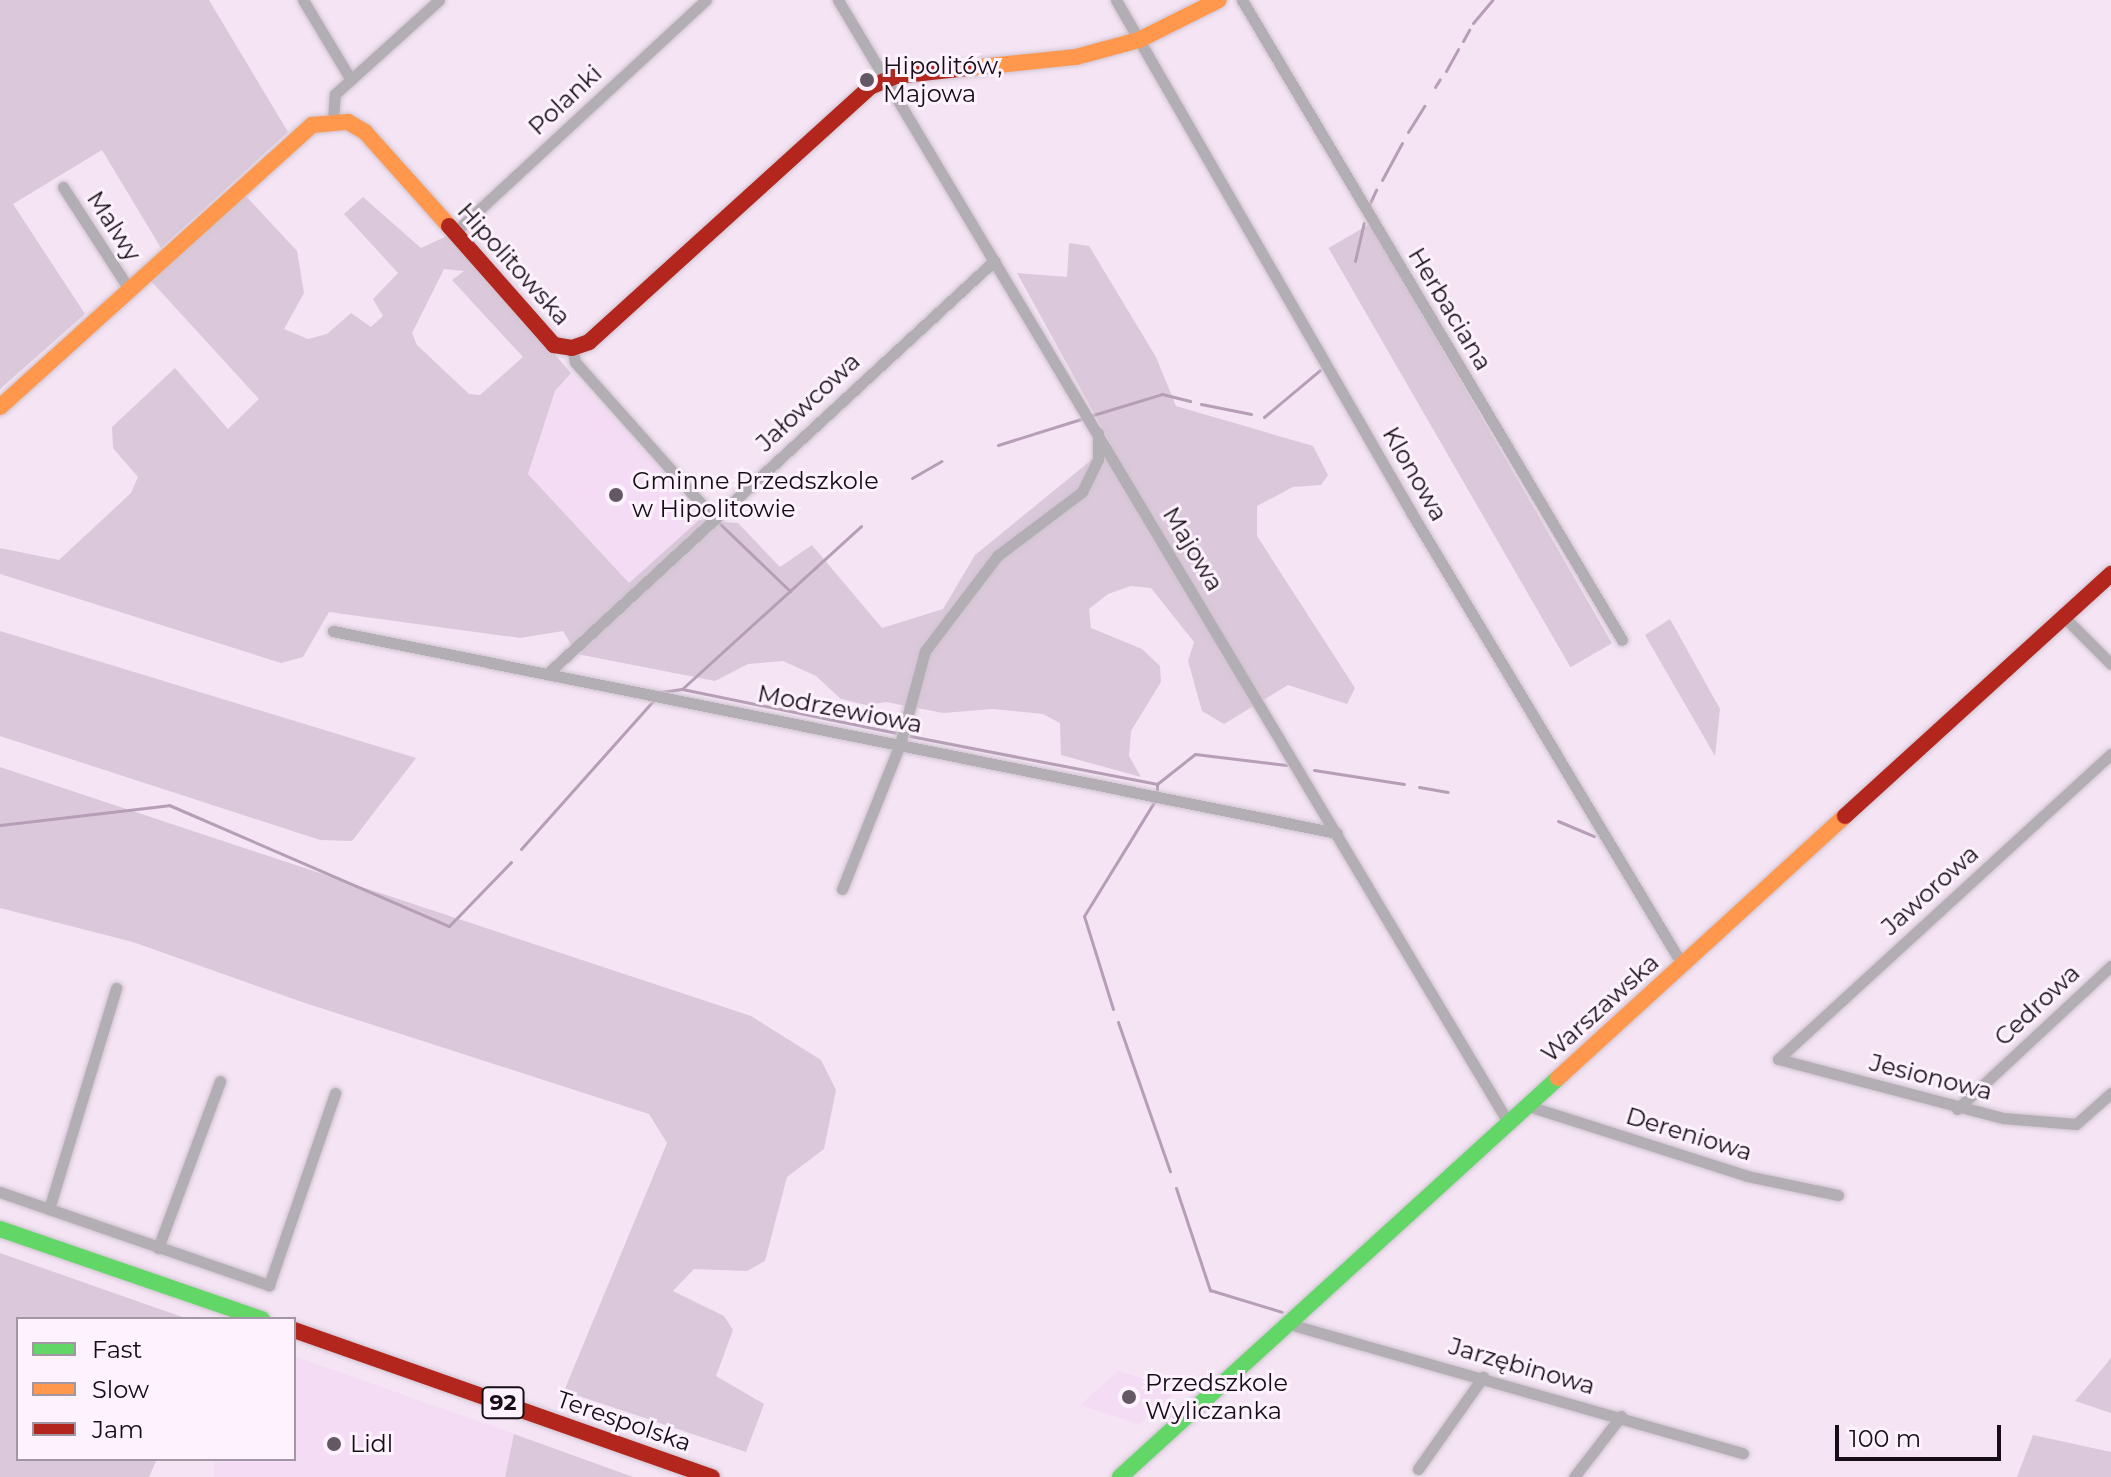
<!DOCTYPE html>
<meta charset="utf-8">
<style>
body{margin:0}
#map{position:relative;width:2111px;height:1477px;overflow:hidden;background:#f4e4f4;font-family:Montserrat,sans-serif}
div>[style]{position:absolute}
.built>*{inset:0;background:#f5dcf5}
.green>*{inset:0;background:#dbc9db;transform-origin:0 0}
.stream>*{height:3px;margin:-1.5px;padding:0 1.5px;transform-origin:1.5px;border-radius:1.5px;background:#b69fb6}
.roads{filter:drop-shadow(0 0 2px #cfc3cf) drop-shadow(0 0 2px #cfc3cf)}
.street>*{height:11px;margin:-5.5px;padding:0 5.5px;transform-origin:5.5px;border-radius:5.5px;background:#b3aeb3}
.fast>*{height:16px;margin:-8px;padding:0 8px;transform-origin:8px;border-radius:8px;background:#63d668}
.slow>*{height:16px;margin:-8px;padding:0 8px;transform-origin:8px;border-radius:8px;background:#ff974d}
.jam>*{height:16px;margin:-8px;padding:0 8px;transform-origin:8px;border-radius:8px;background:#b3261e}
.dots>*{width:22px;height:22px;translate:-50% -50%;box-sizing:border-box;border:4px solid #fdf2fd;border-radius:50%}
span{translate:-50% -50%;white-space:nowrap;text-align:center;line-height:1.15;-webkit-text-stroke:6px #fdf2fd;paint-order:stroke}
.shield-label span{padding:2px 6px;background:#fdf2fd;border:2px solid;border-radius:6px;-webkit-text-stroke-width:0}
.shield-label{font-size:22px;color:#160d16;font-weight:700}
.poi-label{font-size:24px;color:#160d16}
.left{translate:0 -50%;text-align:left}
.street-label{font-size:24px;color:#160d16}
.legend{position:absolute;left:16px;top:1317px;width:280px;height:144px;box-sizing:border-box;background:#fdf2fd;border:2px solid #a196a1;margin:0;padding:10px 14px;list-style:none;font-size:24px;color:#160d16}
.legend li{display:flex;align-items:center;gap:16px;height:40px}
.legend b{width:40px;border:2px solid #a196a1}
.scale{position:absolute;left:1835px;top:1425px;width:166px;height:36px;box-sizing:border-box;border:4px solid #160d16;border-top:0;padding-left:10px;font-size:24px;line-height:28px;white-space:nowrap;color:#160d16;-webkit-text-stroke:6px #fdf2fd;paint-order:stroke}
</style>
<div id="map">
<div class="built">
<div style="clip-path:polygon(571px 373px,703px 516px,629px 583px,528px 474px,555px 391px)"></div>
<div style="clip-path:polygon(294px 1356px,514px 1434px,505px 1477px,214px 1477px,215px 1459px,294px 1459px)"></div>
<div style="clip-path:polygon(1118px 1371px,1179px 1389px,1139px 1424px,1080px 1405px)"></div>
</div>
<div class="green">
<div style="clip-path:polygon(0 0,209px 0,288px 132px,161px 248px,102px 150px,13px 204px,85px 314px,0 389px)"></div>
<div style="clip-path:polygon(evenodd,244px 194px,297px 251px,304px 293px,284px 329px,308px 339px,327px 334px,351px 313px,371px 327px,383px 316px,373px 299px,398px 273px,344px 214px,363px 197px,421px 248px,449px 235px,571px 373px,555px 391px,528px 474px,629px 583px,699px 520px,738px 523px,780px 567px,812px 545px,882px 628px,943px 609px,975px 555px,1111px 444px,1017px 273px,1067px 277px,1069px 243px,1089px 246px,1156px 357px,1176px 406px,1313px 446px,1328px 475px,1321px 485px,1293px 487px,1257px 506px,1257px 536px,1355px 688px,1347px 704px,1288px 685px,1224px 724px,1202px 711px,1188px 661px,1194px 642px,1151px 588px,1131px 586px,1108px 594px,1089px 609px,1091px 628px,1142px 649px,1160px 666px,1161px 682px,1131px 731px,1129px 756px,1141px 777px,1061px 755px,1060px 723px,1043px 714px,993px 709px,943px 713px,886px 702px,866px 705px,841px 699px,816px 676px,783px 661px,748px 664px,715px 681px,577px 654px,563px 631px,520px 638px,329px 612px,303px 657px,281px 663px,0 574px,0 548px,59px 560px,131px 493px,138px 477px,113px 448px,112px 427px,175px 368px,228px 429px,259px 399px,151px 281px,244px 194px,444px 269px,464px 271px,452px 280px,523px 357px,480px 395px,469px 394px,417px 345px,412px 333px,444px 269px)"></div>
<div style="left:1370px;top:224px;width:484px;height:48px;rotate:60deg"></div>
<div style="clip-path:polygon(1670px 619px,1720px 709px,1715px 756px,1645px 635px)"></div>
<div style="clip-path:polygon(0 631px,416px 758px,352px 841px,320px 840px,0 736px)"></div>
<div style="clip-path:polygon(0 767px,751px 1016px,821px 1060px,836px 1090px,824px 1149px,787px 1177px,765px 1261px,747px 1271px,694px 1269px,673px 1291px,724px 1316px,733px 1330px,716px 1376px,764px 1404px,746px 1452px,564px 1391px,667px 1143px,649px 1114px,302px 1002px,133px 942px,0 908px)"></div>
<div style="clip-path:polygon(0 1253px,188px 1319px,18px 1319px,18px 1459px,157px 1459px,149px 1477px,0 1477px)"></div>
<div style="clip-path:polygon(2111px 1357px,2111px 1413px,2075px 1401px,2107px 1363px)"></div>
<div style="clip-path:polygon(514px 1434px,633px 1477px,505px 1477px)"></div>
<div style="clip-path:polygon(2033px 1435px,2111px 1452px,2111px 1477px,2017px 1477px)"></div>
</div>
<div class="stream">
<div style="left:1473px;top:23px;width:30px;rotate:-50deg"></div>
<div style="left:1463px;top:41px;width:13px;rotate:-61deg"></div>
<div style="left:1446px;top:71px;width:25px;rotate:-61deg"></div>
<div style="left:1435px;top:87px;width:9px;rotate:-58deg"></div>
<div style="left:1408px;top:132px;width:31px;rotate:-58deg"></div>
<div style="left:1382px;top:180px;width:42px;rotate:-61.6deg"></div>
<div style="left:1369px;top:205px;width:17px;rotate:-65deg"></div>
<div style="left:1355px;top:261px;width:39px;rotate:-77deg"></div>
<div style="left:1201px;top:404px;width:51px;rotate:11.3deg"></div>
<div style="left:1093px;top:415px;width:72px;rotate:-16.9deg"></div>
<div style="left:1162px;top:394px;width:29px;rotate:14deg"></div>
<div style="left:1264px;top:417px;width:73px;rotate:-40deg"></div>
<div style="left:998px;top:445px;width:87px;rotate:-17.4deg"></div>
<div style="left:912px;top:478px;width:34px;rotate:-30deg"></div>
<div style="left:718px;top:522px;width:100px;rotate:43.8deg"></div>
<div style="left:682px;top:689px;width:242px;rotate:-42.3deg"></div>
<div style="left:661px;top:692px;width:21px;rotate:-8deg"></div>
<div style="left:682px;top:689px;width:218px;rotate:11.6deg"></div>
<div style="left:910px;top:736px;width:252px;rotate:11deg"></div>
<div style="left:1314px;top:770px;width:91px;rotate:8.8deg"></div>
<div style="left:1419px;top:787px;width:29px;rotate:10deg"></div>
<div style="left:1157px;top:791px;width:7px;rotate:-90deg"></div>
<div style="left:1157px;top:784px;width:48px;rotate:-38.3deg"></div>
<div style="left:1195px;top:754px;width:92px;rotate:6.9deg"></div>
<div style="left:1558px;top:821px;width:39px;rotate:23deg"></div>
<div style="left:0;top:825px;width:170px;rotate:-6.7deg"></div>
<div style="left:169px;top:805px;width:305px;rotate:23.4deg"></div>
<div style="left:449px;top:926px;width:89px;rotate:-45.9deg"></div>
<div style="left:521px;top:849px;width:198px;rotate:-48.3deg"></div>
<div style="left:1113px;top:1009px;width:97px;rotate:-107.3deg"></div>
<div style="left:1084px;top:916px;width:134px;rotate:-58.4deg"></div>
<div style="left:1118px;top:1022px;width:158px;rotate:70.8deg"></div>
<div style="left:1176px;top:1188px;width:108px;rotate:71.6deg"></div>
<div style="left:1210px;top:1290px;width:75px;rotate:17deg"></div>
</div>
<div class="roads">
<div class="street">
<div style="left:303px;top:0;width:93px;rotate:59deg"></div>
<div style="left:838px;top:0;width:1307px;rotate:59.16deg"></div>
<div style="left:1116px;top:0;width:591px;rotate:60.05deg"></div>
<div style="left:1411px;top:512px;width:529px;rotate:59.07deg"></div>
<div style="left:1242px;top:0;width:744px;rotate:59.3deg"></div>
<div style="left:333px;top:120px;width:26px;rotate:-86deg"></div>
<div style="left:335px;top:94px;width:140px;rotate:-42.1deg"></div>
<div style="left:63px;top:187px;width:121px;rotate:57.1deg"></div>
<div style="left:454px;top:233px;width:343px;rotate:-42.8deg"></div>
<div style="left:572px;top:348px;width:14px;rotate:78deg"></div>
<div style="left:575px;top:362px;width:209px;rotate:48.3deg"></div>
<div style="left:2064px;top:617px;width:66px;rotate:45deg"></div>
<div style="left:333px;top:631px;width:1024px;rotate:11.38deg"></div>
<div style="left:547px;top:674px;width:609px;rotate:-42.74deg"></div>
<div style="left:842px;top:889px;width:156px;rotate:-68.2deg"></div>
<div style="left:900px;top:744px;width:96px;rotate:-75deg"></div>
<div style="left:925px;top:651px;width:119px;rotate:-52.8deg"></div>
<div style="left:997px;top:556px;width:106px;rotate:-37deg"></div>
<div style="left:1082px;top:492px;width:37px;rotate:-64deg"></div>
<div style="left:1098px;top:459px;width:26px;rotate:-90deg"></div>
<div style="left:1778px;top:1059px;width:452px;rotate:-42.5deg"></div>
<div style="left:1778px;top:1059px;width:233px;rotate:14.7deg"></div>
<div style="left:2003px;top:1118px;width:73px;rotate:4.7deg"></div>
<div style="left:2076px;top:1124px;width:47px;rotate:-41.5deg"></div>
<div style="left:1528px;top:1106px;width:230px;rotate:17.7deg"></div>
<div style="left:1747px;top:1176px;width:93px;rotate:11.8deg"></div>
<div style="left:1957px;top:1109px;width:210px;rotate:-42.9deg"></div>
<div style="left:0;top:1192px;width:285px;rotate:19.1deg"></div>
<div style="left:269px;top:1285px;width:203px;rotate:-71deg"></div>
<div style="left:49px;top:1209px;width:231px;rotate:-73.1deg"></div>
<div style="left:158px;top:1248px;width:178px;rotate:-69.6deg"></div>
<div style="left:1289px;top:1324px;width:472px;rotate:15.9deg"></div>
<div style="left:1418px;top:1469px;width:113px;rotate:-54.8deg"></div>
<div style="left:1574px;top:1477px;width:77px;rotate:-52.4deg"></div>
</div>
<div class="fast">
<div style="left:0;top:1229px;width:277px;rotate:19deg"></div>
<div style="left:1120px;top:1477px;width:592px;rotate:-42.33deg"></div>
</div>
<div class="slow">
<div style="left:969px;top:68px;width:108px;rotate:-5.9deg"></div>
<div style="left:1076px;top:57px;width:65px;rotate:-15.1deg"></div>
<div style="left:1139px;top:40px;width:89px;rotate:-26.6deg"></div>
<div style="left:0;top:407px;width:421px;rotate:-42.1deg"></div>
<div style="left:312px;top:125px;width:36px;rotate:-5deg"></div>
<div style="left:348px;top:122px;width:20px;rotate:30deg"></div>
<div style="left:365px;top:132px;width:126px;rotate:48.2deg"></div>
<div style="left:1558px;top:1078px;width:389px;rotate:-42.4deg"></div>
</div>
<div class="jam">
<div style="left:449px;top:226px;width:159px;rotate:48.6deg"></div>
<div style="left:554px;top:345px;width:18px;rotate:9deg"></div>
<div style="left:572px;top:348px;width:18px;rotate:-19deg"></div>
<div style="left:589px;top:342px;width:379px;rotate:-42.2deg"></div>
<div style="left:870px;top:87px;width:28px;rotate:-23deg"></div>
<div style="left:896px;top:76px;width:73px;rotate:-6.3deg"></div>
<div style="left:1845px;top:816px;width:360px;rotate:-42.3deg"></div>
<div style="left:294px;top:1330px;width:443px;rotate:19.4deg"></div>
</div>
</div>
<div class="dots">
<div style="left:867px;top:80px;background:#645864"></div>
<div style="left:616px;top:495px;background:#645864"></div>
<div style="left:1129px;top:1397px;background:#645864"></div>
<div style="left:334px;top:1444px;background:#645864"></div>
</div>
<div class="shield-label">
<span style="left:503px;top:1403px">92</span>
</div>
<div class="poi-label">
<span class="left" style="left:883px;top:80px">Hipolitów,<br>Majowa</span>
<span class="left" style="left:632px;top:495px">Gminne Przedszkole<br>w Hipolitowie</span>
<span class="left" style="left:1145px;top:1397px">Przedszkole<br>Wyliczanka</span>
<span class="left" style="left:350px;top:1444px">Lidl</span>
</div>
<div class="street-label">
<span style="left:565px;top:100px;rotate:-43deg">Polanki</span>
<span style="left:114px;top:226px;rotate:57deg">Malwy</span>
<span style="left:514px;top:264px;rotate:48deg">Hipolitowska</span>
<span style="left:1450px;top:309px;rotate:59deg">Herbaciana</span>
<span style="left:808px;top:402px;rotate:-43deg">Jałowcowa</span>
<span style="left:1415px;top:474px;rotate:60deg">Klonowa</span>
<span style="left:1193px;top:549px;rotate:59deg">Majowa</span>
<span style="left:840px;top:709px;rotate:11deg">Modrzewiowa</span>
<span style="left:1930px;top:890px;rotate:-42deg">Jaworowa</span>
<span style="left:2037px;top:1005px;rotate:-43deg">Cedrowa</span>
<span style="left:1600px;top:1008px;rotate:-42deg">Warszawska</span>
<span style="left:1931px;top:1077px;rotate:14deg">Jesionowa</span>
<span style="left:1689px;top:1134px;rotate:17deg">Dereniowa</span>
<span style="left:1522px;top:1366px;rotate:16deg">Jarzębinowa</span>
<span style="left:624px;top:1421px;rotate:19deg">Terespolska</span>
</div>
<ul class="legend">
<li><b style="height:10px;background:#63d668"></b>Fast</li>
<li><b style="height:10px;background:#ff974d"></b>Slow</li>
<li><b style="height:10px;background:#b3261e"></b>Jam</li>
</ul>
<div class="scale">100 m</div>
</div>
